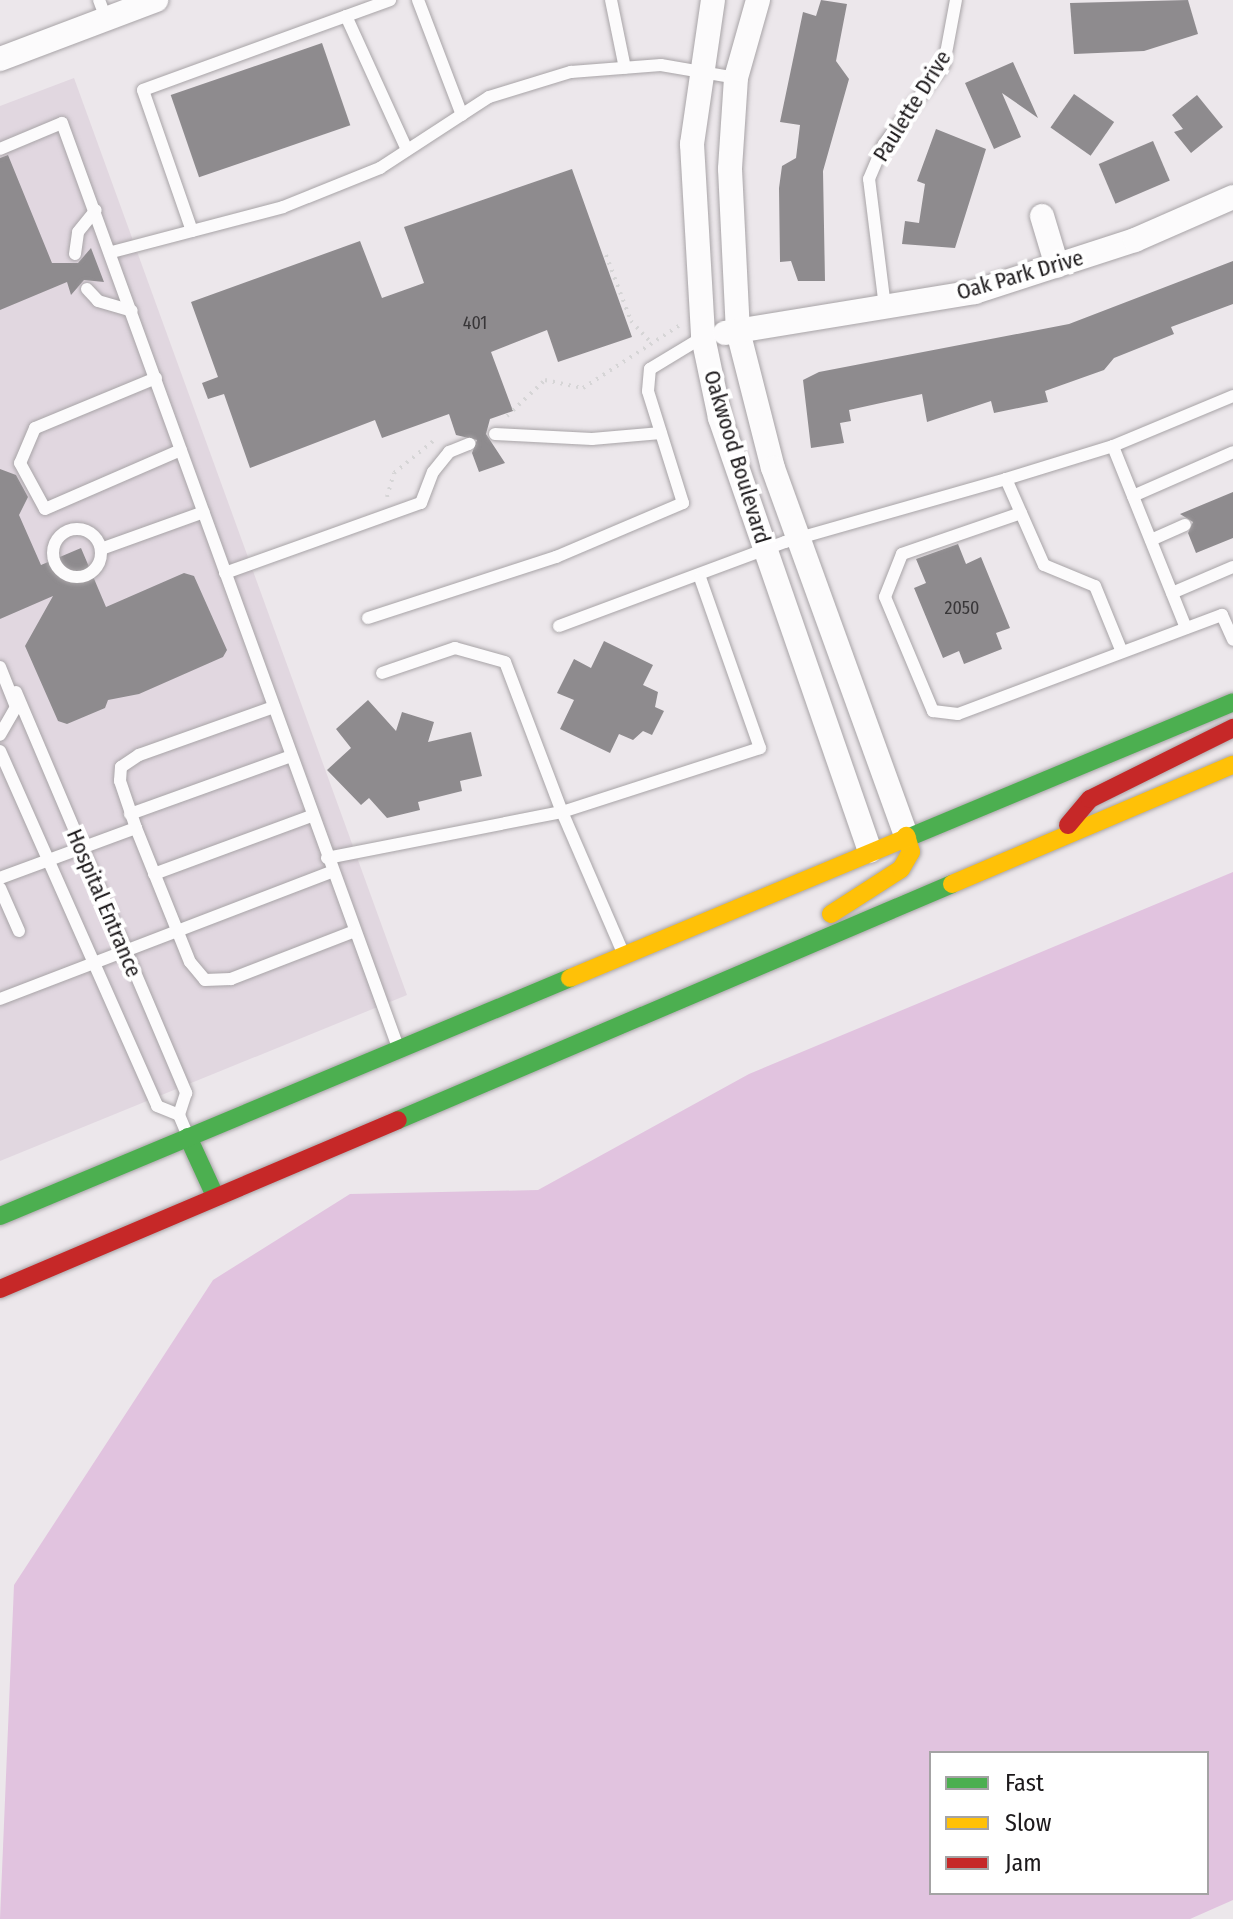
<!DOCTYPE html>
<style>
body{margin:0}
#map{position:relative;width:1233px;height:1919px;overflow:hidden;background:#ece7eb;font-family:"Fira Sans Condensed",sans-serif}
div>[style]{position:absolute}
.built>*{inset:0;background:#e1d7e0}
.green>*{inset:0;background:#e1c3df}
.building>*{inset:0;background:#8e8b8e;transform-origin:0 0}
.path>*{height:4px;margin-top:-2px;transform-origin:0;background:repeating-linear-gradient(90deg,#d6d5d6 0 2px,transparent 0 8px)}
.roads{filter:drop-shadow(0 0 2px #a8a4a7) drop-shadow(0 0 2px #a8a4a7)}
.lane>*{height:12px;margin:-6px;padding:0 6px;transform-origin:6px;border-radius:6px;background:#fcfbfc}
.lane>.ring{margin:-6px;padding:0;box-sizing:content-box;background:none;border:12px solid #fcfbfc;border-radius:50%}
.street>*{height:24px;margin:-12px;padding:0 12px;transform-origin:12px;border-radius:12px;background:#fcfbfc}
.fast>*{height:18px;margin:-9px;padding:0 9px;transform-origin:9px;border-radius:9px;background:#4caf50}
.slow>*{height:18px;margin:-9px;padding:0 9px;transform-origin:9px;border-radius:9px;background:#ffc107}
.jam>*{height:18px;margin:-9px;padding:0 9px;transform-origin:9px;border-radius:9px;background:#c62828}
span{translate:-50% -50%;white-space:nowrap;text-align:center;line-height:1.15;-webkit-text-stroke:8px #fff;paint-order:stroke}
.number-label{font-size:18px;color:#383638}
.number-label span{-webkit-text-stroke-width:0}
.street-label{font-size:22px;color:#1c191b}
.legend{position:absolute;left:929px;top:1751px;width:280px;height:144px;box-sizing:border-box;background:#fff;border:2px solid #a4a3a4;margin:0;padding:10px 14px;list-style:none;font-size:24px;color:#1c191b}
.legend li{display:flex;align-items:center;gap:16px;height:40px}
.legend b{width:40px;border:2px solid #a4a3a4}
</style>
<div id="map">
<div class="built">
<div style="clip-path:polygon(74px 78px,407px 995px,0 1161px,0 106px)"></div>
</div>
<div class="green">
<div style="clip-path:polygon(evenodd,1233px 872px,1233px 1900px,1190px 1919px,0 1919px,14px 1585px,213px 1280px,350px 1194px,538px 1190px,749px 1074px,1233px 872px,931px 1753px,1207px 1753px,1207px 1893px,931px 1893px,931px 1753px)"></div>
</div>
<div class="building">
<div style="clip-path:polygon(821px 0,847px 4px,836px 61px,849px 79px,823px 171px,825px 281px,798px 281px,791px 261px,780px 262px,779px 188px,782px 166px,796px 158px,800px 125px,780px 122px,803px 12px,816px 16px)"></div>
<div style="clip-path:polygon(1188px 0,1198px 34px,1144px 51px,1074px 54px,1070px 3px)"></div>
<div style="left:322px;top:43px;width:87px;height:160px;rotate:71deg"></div>
<div style="clip-path:polygon(1013px 62px,1038px 118px,1002px 93px,1021px 137px,994px 149px,965px 83px)"></div>
<div style="left:1074px;top:94px;width:49px;height:41px;rotate:35deg"></div>
<div style="clip-path:polygon(1197px 95px,1223px 127px,1191px 153px,1174px 132px,1183px 129px,1172px 115px)"></div>
<div style="clip-path:polygon(936px 129px,986px 149px,955px 248px,902px 244px,905px 221px,919px 223px,925px 184px,917px 181px)"></div>
<div style="left:1153px;top:141px;width:43px;height:59px;rotate:67deg"></div>
<div style="clip-path:polygon(8px 155px,52px 263px,78px 263px,91px 248px,104px 282px,84px 280px,71px 295px,67px 282px,0 310px,0 158px)"></div>
<div style="clip-path:polygon(572px 169px,632px 337px,558px 362px,547px 330px,491px 352px,513px 411px,490px 419px,486px 434px,505px 463px,479px 472px,472px 453px,477px 440px,456px 435px,449px 414px,382px 438px,375px 420px,250px 468px,224px 394px,208px 399px,202px 383px,218px 377px,191px 302px,360px 241px,382px 298px,424px 283px,404px 227px)"></div>
<div style="clip-path:polygon(1233px 261px,1233px 304px,1171px 327px,1174px 334px,1114px 358px,1104px 370px,1045px 391px,1048px 402px,994px 413px,991px 401px,927px 422px,922px 394px,849px 410px,851px 421px,840px 423px,844px 443px,811px 448px,803px 380px,819px 372px,1069px 324px)"></div>
<div style="clip-path:polygon(0 469px,16px 475px,28px 497px,19px 515px,41px 565px,81px 548px,106px 607px,184px 573px,194px 576px,227px 650px,223px 657px,139px 694px,108px 700px,105px 708px,67px 724px,58px 721px,25px 646px,53px 596px,0 619px)"></div>
<div style="clip-path:polygon(1233px 492px,1233px 538px,1196px 553px,1188px 533px,1193px 522px,1180px 514px)"></div>
<div style="clip-path:polygon(958px 544px,966px 564px,981px 557px,1010px 628px,996px 633px,1002px 649px,964px 664px,959px 651px,943px 658px,914px 588px,926px 583px,916px 559px)"></div>
<div style="clip-path:polygon(604px 641px,653px 665px,643px 685px,658px 692px,655px 707px,664px 711px,652px 735px,643px 731px,633px 740px,619px 734px,610px 753px,560px 729px,574px 700px,557px 693px,574px 659px,591px 668px)"></div>
<div style="clip-path:polygon(368px 700px,396px 731px,402px 712px,434px 722px,428px 742px,471px 732px,482px 776px,460px 781px,462px 791px,418px 802px,420px 810px,387px 818px,369px 798px,361px 805px,327px 770px,351px 748px,336px 729px)"></div>
</div>
<div class="path">
<div style="left:606px;top:255px;width:71px;rotate:69.3deg"></div>
<div style="left:631px;top:321px;width:26px;rotate:47deg"></div>
<div style="left:507px;top:416px;width:52px;rotate:-43.5deg"></div>
<div style="left:545px;top:380px;width:39px;rotate:12deg"></div>
<div style="left:583px;top:388px;width:116px;rotate:-33deg"></div>
<div style="left:387px;top:497px;width:25px;rotate:-74deg"></div>
<div style="left:394px;top:473px;width:55px;rotate:-39.1deg"></div>
</div>
<div class="roads">
<div class="lane">
<div style="left:99px;top:0;width:19px;rotate:69deg"></div>
<div style="left:418px;top:0;width:123px;rotate:69.1deg"></div>
<div style="left:611px;top:0;width:69px;rotate:78.4deg"></div>
<div style="left:346px;top:16px;width:147px;rotate:65.5deg"></div>
<div style="left:0;top:149px;width:67px;rotate:-22.8deg"></div>
<div style="left:62px;top:123px;width:983px;rotate:70.02deg"></div>
<div style="left:192px;top:231px;width:149px;rotate:-109.2deg"></div>
<div style="left:143px;top:90px;width:263px;rotate:-20deg"></div>
<div style="left:112px;top:252px;width:177px;rotate:-14.7deg"></div>
<div style="left:283px;top:207px;width:105px;rotate:-21.9deg"></div>
<div style="left:380px;top:168px;width:130px;rotate:-33.1deg"></div>
<div style="left:489px;top:97px;width:86px;rotate:-17deg"></div>
<div style="left:571px;top:72px;width:90px;rotate:-4.4deg"></div>
<div style="left:661px;top:65px;width:76px;rotate:9.8deg"></div>
<div style="left:75px;top:254px;width:22px;rotate:-82deg"></div>
<div style="left:78px;top:232px;width:28px;rotate:-51deg"></div>
<div style="left:87px;top:289px;width:16px;rotate:47deg"></div>
<div style="left:98px;top:301px;width:35px;rotate:16deg"></div>
<div style="left:885px;top:307px;width:129px;rotate:-97.1deg"></div>
<div style="left:869px;top:179px;width:38px;rotate:-67deg"></div>
<div style="left:884px;top:144px;width:100px;rotate:-53.1deg"></div>
<div style="left:944px;top:64px;width:65px;rotate:-79.4deg"></div>
<div style="left:156px;top:378px;width:131px;rotate:157.5deg"></div>
<div style="left:35px;top:428px;width:38px;rotate:113deg"></div>
<div style="left:20px;top:463px;width:52px;rotate:61.5deg"></div>
<div style="left:45px;top:509px;width:148px;rotate:-23.5deg"></div>
<div style="left:495px;top:434px;width:97px;rotate:3deg"></div>
<div style="left:592px;top:439px;width:69px;rotate:-5deg"></div>
<div style="left:1006px;top:479px;width:112px;rotate:-17.1deg"></div>
<div style="left:1133px;top:496px;width:109px;rotate:-23.7deg"></div>
<div style="left:1021px;top:513px;width:126px;rotate:161deg"></div>
<div style="left:902px;top:554px;width:46px;rotate:111.6deg"></div>
<div style="left:885px;top:597px;width:124px;rotate:67.2deg"></div>
<div style="left:933px;top:711px;width:25px;rotate:7deg"></div>
<div style="left:958px;top:714px;width:282px;rotate:-20.6deg"></div>
<div style="left:1222px;top:615px;width:27px;rotate:66deg"></div>
<div class="ring" style="left:53px;top:529px;width:36px;height:36px"></div>
<div style="left:1151px;top:540px;width:37px;rotate:-24deg"></div>
<div style="left:101px;top:549px;width:109px;rotate:-19.8deg"></div>
<div style="left:225px;top:573px;width:208px;rotate:-19.7deg"></div>
<div style="left:421px;top:503px;width:33px;rotate:-69deg"></div>
<div style="left:433px;top:472px;width:26px;rotate:-51deg"></div>
<div style="left:449px;top:452px;width:22px;rotate:-22deg"></div>
<div style="left:1172px;top:593px;width:66px;rotate:-23.1deg"></div>
<div style="left:368px;top:618px;width:198px;rotate:-18deg"></div>
<div style="left:556px;top:557px;width:138px;rotate:-23deg"></div>
<div style="left:683px;top:503px;width:117px;rotate:-107.4deg"></div>
<div style="left:648px;top:391px;width:22px;rotate:-85deg"></div>
<div style="left:650px;top:369px;width:62px;rotate:-31.1deg"></div>
<div style="left:559px;top:626px;width:241px;rotate:-20.4deg"></div>
<div style="left:785px;top:542px;width:230px;rotate:-15.9deg"></div>
<div style="left:1006px;top:479px;width:94px;rotate:66.2deg"></div>
<div style="left:1044px;top:565px;width:55px;rotate:22.4deg"></div>
<div style="left:1095px;top:586px;width:71px;rotate:67.8deg"></div>
<div style="left:1186px;top:628px;width:196px;rotate:-111.9deg"></div>
<div style="left:1113px;top:446px;width:130px;rotate:-22.6deg"></div>
<div style="left:0;top:667px;width:43px;rotate:68.2deg"></div>
<div style="left:16px;top:707px;width:32px;rotate:120deg"></div>
<div style="left:16px;top:692px;width:436px;rotate:67deg"></div>
<div style="left:186px;top:1093px;width:23px;rotate:108deg"></div>
<div style="left:179px;top:1115px;width:23px;rotate:67deg"></div>
<div style="left:0;top:751px;width:388px;rotate:66.1deg"></div>
<div style="left:157px;top:1106px;width:24px;rotate:22deg"></div>
<div style="left:130px;top:814px;width:171px;rotate:-19.8deg"></div>
<div style="left:136px;top:828px;width:144px;rotate:68.1deg"></div>
<div style="left:190px;top:962px;width:23px;rotate:50deg"></div>
<div style="left:205px;top:980px;width:26px;rotate:-2deg"></div>
<div style="left:231px;top:979px;width:130px;rotate:-21.2deg"></div>
<div style="left:327px;top:858px;width:239px;rotate:-11.1deg"></div>
<div style="left:562px;top:812px;width:160px;rotate:-110.8deg"></div>
<div style="left:505px;top:662px;width:52px;rotate:-164.4deg"></div>
<div style="left:455px;top:648px;width:77px;rotate:161.1deg"></div>
<div style="left:154px;top:874px;width:168px;rotate:-20.2deg"></div>
<div style="left:0;top:878px;width:145px;rotate:-20.2deg"></div>
<div style="left:136px;top:828px;width:50px;rotate:-108.8deg"></div>
<div style="left:120px;top:781px;width:14px;rotate:-86deg"></div>
<div style="left:121px;top:767px;width:22px;rotate:-34deg"></div>
<div style="left:139px;top:755px;width:143px;rotate:-19.6deg"></div>
<div style="left:0;top:888px;width:47px;rotate:66.2deg"></div>
<div style="left:624px;top:955px;width:156px;rotate:-113.4deg"></div>
<div style="left:562px;top:812px;width:208px;rotate:-17.9deg"></div>
<div style="left:760px;top:748px;width:180px;rotate:-109.4deg"></div>
<div style="left:0;top:999px;width:355px;rotate:-21deg"></div>
</div>
<div class="street">
<div style="left:713px;top:0;width:146px;rotate:98.3deg"></div>
<div style="left:692px;top:144px;width:193px;rotate:86.7deg"></div>
<div style="left:703px;top:337px;width:83px;rotate:78.1deg"></div>
<div style="left:720px;top:418px;width:458px;rotate:70.9deg"></div>
<div style="left:758px;top:0;width:81px;rotate:105.8deg"></div>
<div style="left:736px;top:78px;width:91px;rotate:93.8deg"></div>
<div style="left:730px;top:169px;width:162px;rotate:87.2deg"></div>
<div style="left:738px;top:331px;width:141px;rotate:75.7deg"></div>
<div style="left:773px;top:468px;width:391px;rotate:70.1deg"></div>
<div style="left:0;top:59px;width:167px;rotate:-20.7deg"></div>
<div style="left:1042px;top:216px;width:52px;rotate:73.3deg"></div>
<div style="left:725px;top:333px;width:253px;rotate:-9.3deg"></div>
<div style="left:975px;top:292px;width:168px;rotate:-18deg"></div>
<div style="left:1135px;top:240px;width:107px;rotate:-23.7deg"></div>
</div>
<div class="fast">
<div style="left:907px;top:838px;width:353px;rotate:-22.6deg"></div>
<div style="left:398px;top:1120px;width:602px;rotate:-23.07deg"></div>
<div style="left:188px;top:1137px;width:65px;rotate:65.4deg"></div>
<div style="left:0;top:1216px;width:618px;rotate:-22.66deg"></div>
</div>
<div class="slow">
<div style="left:952px;top:884px;width:305px;rotate:-23deg"></div>
<div style="left:831px;top:914px;width:83px;rotate:-32.7deg"></div>
<div style="left:901px;top:869px;width:20px;rotate:-60deg"></div>
<div style="left:911px;top:852px;width:17px;rotate:-107deg"></div>
<div style="left:570px;top:978px;width:365px;rotate:-22.6deg"></div>
</div>
<div class="jam">
<div style="left:1068px;top:825px;width:34px;rotate:-50deg"></div>
<div style="left:1090px;top:799px;width:160px;rotate:-26.4deg"></div>
<div style="left:0;top:1289px;width:432px;rotate:-23deg"></div>
</div>
</div>
<div class="number-label">
<span style="left:475px;top:323px">401</span>
<span style="left:962px;top:608px">2050</span>
</div>
<div class="street-label">
<span style="left:912px;top:106px;rotate:-58deg">Paulette Drive</span>
<span style="left:1020px;top:275px;rotate:-16deg">Oak Park Drive</span>
<span style="left:737px;top:457px;rotate:73deg">Oakwood Boulevard</span>
<span style="left:104px;top:903px;rotate:67deg">Hospital Entrance</span>
</div>
<ul class="legend">
<li><b style="height:10px;background:#4caf50"></b>Fast</li>
<li><b style="height:10px;background:#ffc107"></b>Slow</li>
<li><b style="height:10px;background:#c62828"></b>Jam</li>
</ul>
</div>
